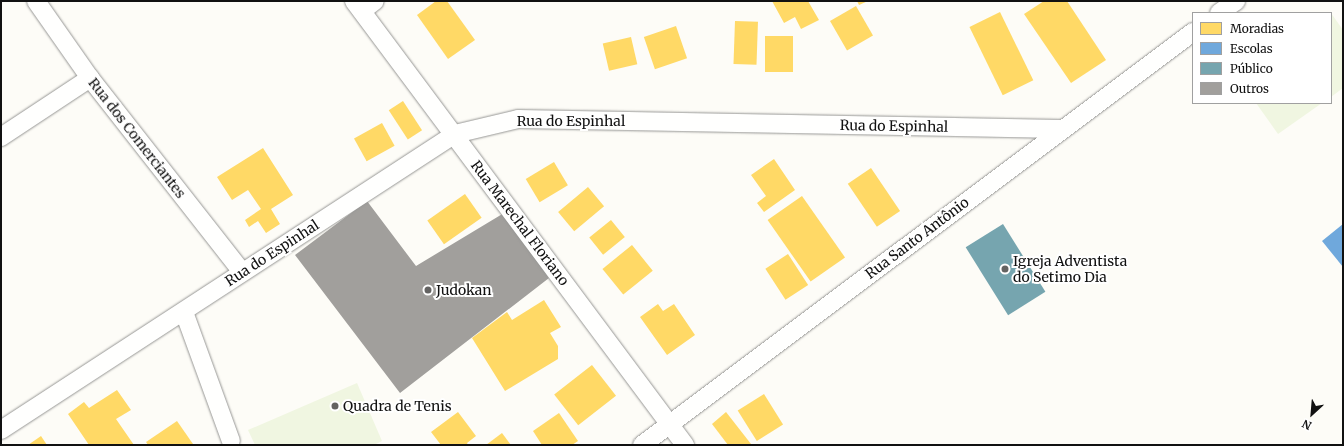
<!DOCTYPE html>
<meta charset="utf-8">
<style>
body{margin:0}
#map{position:relative;width:1344px;height:446px;overflow:hidden;background:#fdfcf7;font-family:Merriweather,serif}
div>[style]{position:absolute}
.pitch>*{inset:0;background:#f0f6e1}
.homes>*{inset:0;background:#ffd966;transform-origin:0 0}
.schools>*{inset:0;background:#6fa8dc}
.public>*{inset:0;background:#76a5af;transform-origin:0 0}
.building>*{inset:0;background:#a19f9c}
.roads{filter:drop-shadow(0 0 1px #979795) drop-shadow(0 0 1px #979795)}
.street>*{height:18px;margin:-9px;padding:0 9px;transform-origin:9px;border-radius:9px;background:#fffffe}
.dots>*{width:11px;height:11px;translate:-50% -50%;box-sizing:border-box;border:2px solid #fff;border-radius:50%}
span{translate:-50% -50%;white-space:nowrap;text-align:center;line-height:1.15;-webkit-text-stroke:4px #fff;paint-order:stroke}
.street-label{font-size:14px;color:#111}
.poi-label{font-size:14px;color:#111}
.left{translate:0 -50%;text-align:left}
.frame{position:absolute;inset:0;border:2px solid #111;pointer-events:none}
.legend{position:absolute;left:1192px;top:12px;width:140px;height:92px;box-sizing:border-box;background:#fff;border:1px solid #a0a0a0;margin:0;padding:5px 7px;list-style:none;font-size:12px;color:#111}
.legend li{display:flex;align-items:center;gap:8px;height:20px}
.legend b{width:20px;border:1px solid #a0a0a0}
.north{position:absolute;left:1292px;top:394px;width:40px;height:40px;-webkit-text-stroke:3px #fff;paint-order:stroke;rotate:206deg;font-size:11px;font-weight:700;line-height:16px;text-align:center;color:#111}
.north::after{content:'';display:block;margin:auto;width:14px;height:18px;background:#111;clip-path:polygon(50% 0,100% 100%,50% 72%,0 100%)}
</style>
<div id="map">
<div class="pitch">
<div style="clip-path:polygon(1331px 13px,1343px 30px,1343px 88px,1331px 97px)"></div>
<div style="clip-path:polygon(1256px 103px,1322px 103px,1278px 134px)"></div>
<div style="clip-path:polygon(357px 383px,382px 441px,374px 445px,255px 445px,248px 430px)"></div>
</div>
<div class="homes">
<div style="clip-path:polygon(436px 1px,447px 1px,475px 40px,448px 59px,417px 15px)"></div>
<div style="clip-path:polygon(772px 1px,808px 1px,819px 20px,801px 29px,795px 17px,784px 23px)"></div>
<div style="clip-path:polygon(857px 1px,868px 1px,859px 5px)"></div>
<div style="clip-path:polygon(1044px 1px,1067px 1px,1106px 60px,1071px 83px,1024px 14px)"></div>
<div style="left:856px;top:6px;width:34px;height:30px;rotate:60deg"></div>
<div style="left:1000px;top:12px;width:76px;height:34px;rotate:64deg"></div>
<div style="left:735px;top:21px;width:23px;height:43px;rotate:2deg"></div>
<div style="left:676px;top:26px;width:34px;height:34px;rotate:71deg"></div>
<div style="left:765px;top:36px;width:28px;height:36px"></div>
<div style="left:631px;top:37px;width:28px;height:29px;rotate:77deg"></div>
<div style="left:403px;top:101px;width:35px;height:17px;rotate:57deg"></div>
<div style="left:382px;top:123px;width:26px;height:32px;rotate:61deg"></div>
<div style="clip-path:polygon(263px 148px,293px 195px,271px 209px,280px 224px,266px 233px,258px 221px,249px 227px,245px 220px,261px 209px,248px 190px,232px 200px,217px 177px)"></div>
<div style="clip-path:polygon(774px 159px,795px 190px,764px 212px,757px 203px,766px 196px,751px 175px)"></div>
<div style="left:554px;top:162px;width:27px;height:33px;rotate:59deg"></div>
<div style="left:871px;top:168px;width:52px;height:28px;rotate:56deg"></div>
<div style="left:588px;top:187px;width:25px;height:39px;rotate:50deg"></div>
<div style="left:465px;top:194px;width:29px;height:46px;rotate:55deg"></div>
<div style="left:802px;top:196px;width:75px;height:42px;rotate:55deg"></div>
<div style="left:611px;top:220px;width:22px;height:28px;rotate:51deg"></div>
<div style="left:632px;top:245px;width:33px;height:38px;rotate:51deg"></div>
<div style="left:788px;top:254px;width:37px;height:27px;rotate:57deg"></div>
<div style="clip-path:polygon(544px 300px,561px 327px,550px 333px,558px 346px,558px 359px,505px 391px,472px 338px,507px 312px,512px 320px)"></div>
<div style="clip-path:polygon(658px 304px,663px 311px,674px 304px,695px 335px,667px 355px,640px 317px)"></div>
<div style="left:592px;top:365px;width:39px;height:48px;rotate:52deg"></div>
<div style="clip-path:polygon(117px 390px,131px 410px,116px 419px,134px 445px,89px 445px,68px 414px,84px 402px,89px 408px)"></div>
<div style="left:764px;top:394px;width:36px;height:31px;rotate:58deg"></div>
<div style="clip-path:polygon(458px 412px,476px 436px,467px 443px,468px 445px,441px 445px,431px 432px)"></div>
<div style="clip-path:polygon(726px 412px,751px 444px,749px 445px,728px 445px,712px 424px)"></div>
<div style="clip-path:polygon(559px 413px,578px 441px,572px 445px,542px 445px,533px 431px)"></div>
<div style="clip-path:polygon(177px 421px,193px 444px,148px 445px,146px 442px)"></div>
<div style="clip-path:polygon(502px 433px,511px 445px,486px 445px)"></div>
<div style="clip-path:polygon(41px 436px,47px 445px,28px 445px)"></div>
</div>
<div class="schools">
<div style="clip-path:polygon(1343px 224px,1343px 267px,1322px 241px)"></div>
</div>
<div class="public">
<div style="left:1003px;top:224px;width:80px;height:44px;rotate:58deg"></div>
</div>
<div class="building">
<div style="clip-path:polygon(367px 201px,416px 266px,504px 213px,549px 278px,400px 393px,295px 255px)"></div>
</div>
<div class="roads">
<div class="street">
<div style="left:36px;top:1px;width:94px;rotate:55deg"></div>
<div style="left:90px;top:78px;width:246px;rotate:51.9deg"></div>
<div style="left:354px;top:1px;width:554px;rotate:53.3deg"></div>
<div style="left:362px;top:11px;width:16px;rotate:-38deg"></div>
<div style="left:1219px;top:13px;width:21px;rotate:-35deg"></div>
<div style="left:1px;top:137px;width:107px;rotate:-33.5deg"></div>
<div style="left:184px;top:312px;width:137px;rotate:70deg"></div>
<div style="left:1px;top:430px;width:542px;rotate:-33.1deg"></div>
<div style="left:455px;top:134px;width:65px;rotate:-13.4deg"></div>
<div style="left:518px;top:119px;width:543px;rotate:1.06deg"></div>
<div style="left:642px;top:445px;width:689px;rotate:-36.85deg"></div>
</div>
</div>
<div class="dots">
<div style="left:1005px;top:269px;background:#646362"></div>
<div style="left:428px;top:290px;background:#646362"></div>
<div style="left:335px;top:406px;background:#646362"></div>
</div>
<div class="street-label">
<span style="left:571px;top:121px">Rua do Espinhal</span>
<span style="left:894px;top:126px;rotate:1deg">Rua do Espinhal</span>
<span style="left:137px;top:138px;rotate:52deg">Rua dos Comerciantes</span>
<span style="left:520px;top:223px;rotate:53deg">Rua Marechal Floriano</span>
<span style="left:917px;top:238px;rotate:-37deg">Rua Santo Antônio</span>
<span style="left:272px;top:253px;rotate:-33deg">Rua do Espinhal</span>
</div>
<div class="poi-label">
<span class="left" style="left:1013px;top:269px">Igreja Adventista<br>do Setimo Dia</span>
<span class="left" style="left:436px;top:290px">Judokan</span>
<span class="left" style="left:343px;top:406px">Quadra de Tenis</span>
</div>
<div class="frame"></div>
<ul class="legend">
<li><b style="height:11px;background:#ffd966"></b>Moradias</li>
<li><b style="height:11px;background:#6fa8dc"></b>Escolas</li>
<li><b style="height:11px;background:#76a5af"></b>Público</li>
<li><b style="height:11px;background:#a19f9c"></b>Outros</li>
</ul>
<div class="north">N</div>
</div>
